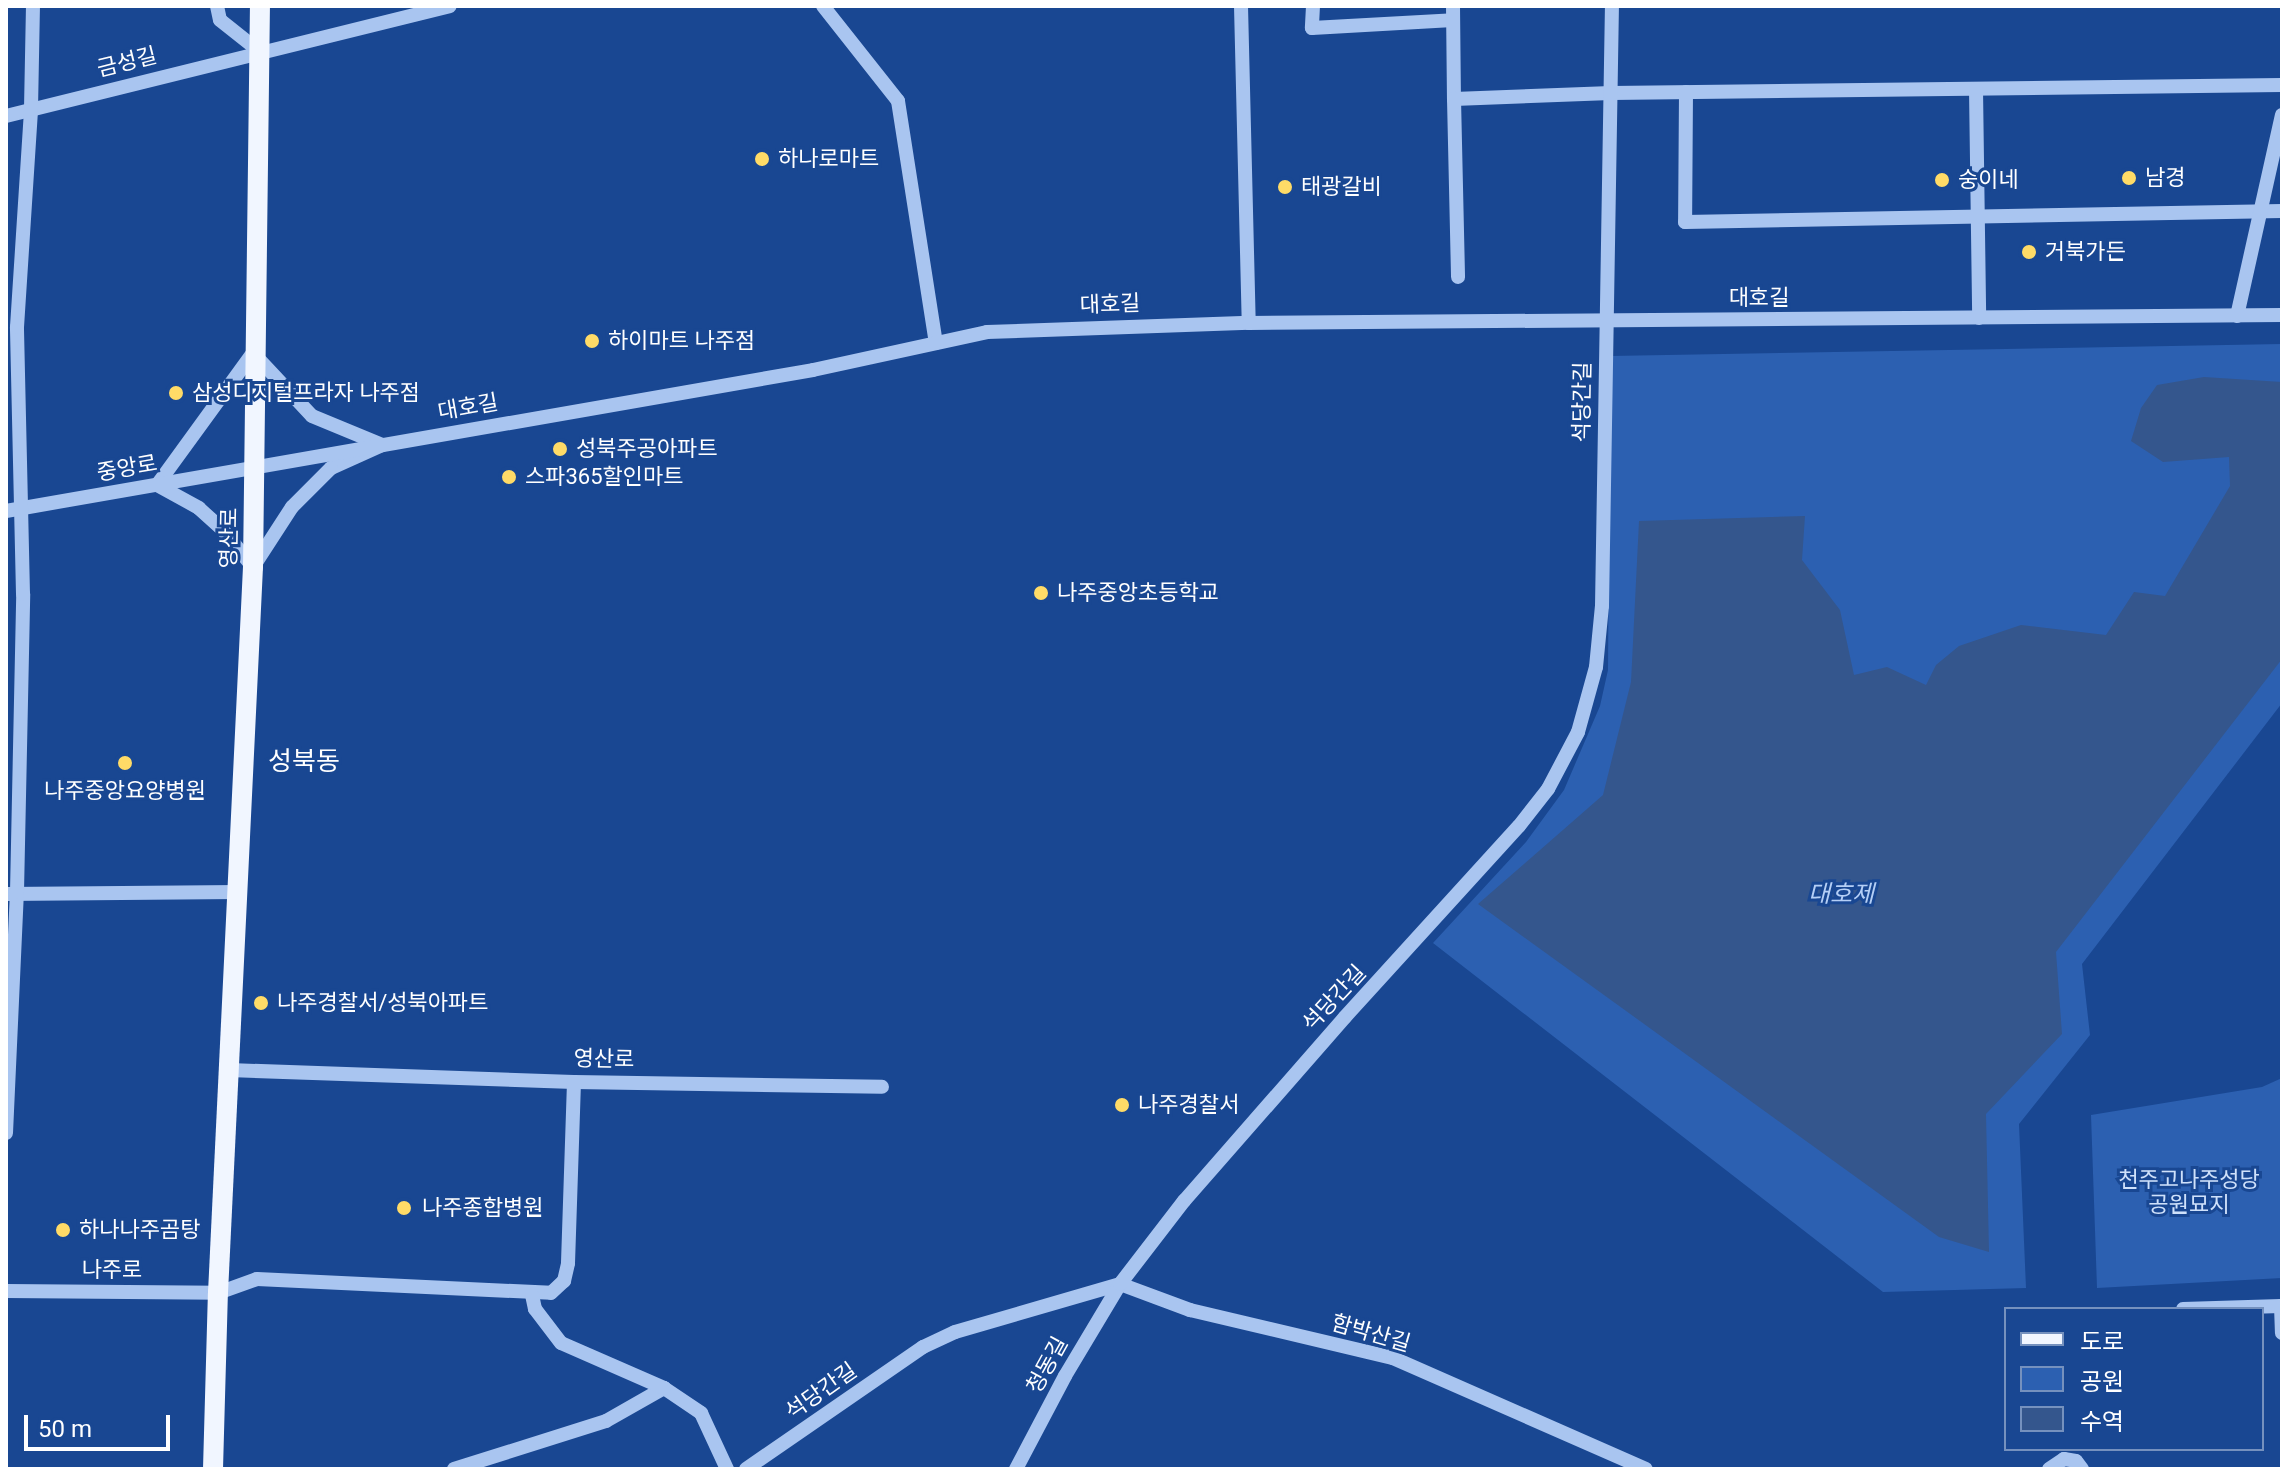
<!DOCTYPE html>
<meta charset="utf-8">
<style>
body{margin:0}
#map{position:relative;width:2288px;height:1475px;overflow:hidden;background:#194792;font-family:Roboto,"Noto Sans KR",sans-serif}
div>[style]{position:absolute}
.green>*{inset:0;background:#2c60b1}
.water>*{inset:0;background:#34568d}
.minor>*{height:14px;margin:-7px;padding:0 7px;transform-origin:7px;border-radius:7px;background:#a9c5f0}
.major>*{height:20px;margin:-10px;padding:0 10px;transform-origin:10px;border-radius:10px;background:#f1f6ff}
.dots>*{width:22px;height:22px;translate:-50% -50%;box-sizing:border-box;border:4px solid #194792;border-radius:50%}
span{translate:-50% -50%;white-space:nowrap;text-align:center;line-height:1.15;-webkit-text-stroke:6px #194792;paint-order:stroke}
.street-label{font-size:22px;color:#fff}
.poi-label{font-size:22px;color:#fff}
.left{translate:0 -50%;text-align:left}
.park-label{font-size:22px;color:#cfe1fb}
.water-label{font-size:24px;color:#b5cff6;font-style:italic}
.quarter-label{font-size:26px;color:#fff}
.frame{position:absolute;inset:0;border:8px solid #fff;pointer-events:none}
.legend{position:absolute;left:2004px;top:1307px;width:260px;height:144px;box-sizing:border-box;background:#194792;border:2px solid #7591be;margin:0;padding:10px 14px;list-style:none;font-size:24px;color:#fff}
.legend li{display:flex;align-items:center;gap:16px;height:40px}
.legend b{width:40px;border:2px solid #7591be}
.scale{position:absolute;left:24px;top:1415px;width:146px;height:36px;box-sizing:border-box;border:4px solid #fff;border-top:0;padding-left:10px;font-size:24px;line-height:28px;white-space:nowrap;color:#fff;-webkit-text-stroke:6px #194792;paint-order:stroke}
</style>
<div id="map">
<div class="green">
<div style="clip-path:polygon(2282px 344px,2282px 703px,2082px 964px,2090px 1035px,2019px 1124px,2026px 1288px,1883px 1292px,1433px 943px,1526px 842px,1564px 790px,1600px 706px,1608px 670px,1610px 356px)"></div>
<div style="clip-path:polygon(2282px 1078px,2282px 1278px,2097px 1288px,2091px 1115px,2262px 1087px)"></div>
</div>
<div class="water">
<div style="clip-path:polygon(2204px 377px,2282px 382px,2282px 659px,2056px 952px,2062px 1034px,1986px 1114px,1989px 1252px,1939px 1237px,1478px 904px,1603px 795px,1631px 682px,1639px 521px,1805px 516px,1802px 560px,1840px 610px,1854px 675px,1887px 667px,1926px 685px,1936px 665px,1959px 646px,2021px 625px,2106px 635px,2134px 592px,2165px 596px,2230px 486px,2229px 457px,2163px 462px,2131px 441px,2141px 408px,2157px 385px)"></div>
</div>
<div class="minor">
<div style="left:217px;top:6px;width:14px;rotate:78deg"></div>
<div style="left:220px;top:20px;width:50px;rotate:38.5deg"></div>
<div style="left:823px;top:6px;width:121px;rotate:51.7deg"></div>
<div style="left:898px;top:101px;width:245px;rotate:81.1deg"></div>
<div style="left:1241px;top:6px;width:317px;rotate:88.6deg"></div>
<div style="left:1313px;top:6px;width:22px;rotate:93deg"></div>
<div style="left:1312px;top:28px;width:141px;rotate:-3.2deg"></div>
<div style="left:1453px;top:6px;width:93px;rotate:89.4deg"></div>
<div style="left:1454px;top:99px;width:157px;rotate:-2.2deg"></div>
<div style="left:1611px;top:93px;width:671px;rotate:-0.68deg"></div>
<div style="left:1976px;top:89px;width:229px;rotate:89.2deg"></div>
<div style="left:1686px;top:92px;width:130px;rotate:90.4deg"></div>
<div style="left:1685px;top:222px;width:597px;rotate:-1.06deg"></div>
<div style="left:1454px;top:99px;width:178px;rotate:88.7deg"></div>
<div style="left:6px;top:116px;width:457px;rotate:-13.9deg"></div>
<div style="left:2237px;top:316px;width:206px;rotate:-77.4deg"></div>
<div style="left:253px;top:353px;width:86px;rotate:46.9deg"></div>
<div style="left:312px;top:416px;width:76px;rotate:22.5deg"></div>
<div style="left:382px;top:445px;width:56px;rotate:155.7deg"></div>
<div style="left:331px;top:468px;width:55px;rotate:135deg"></div>
<div style="left:292px;top:507px;width:72px;rotate:123deg"></div>
<div style="left:253px;top:567px;width:49px;rotate:-129.2deg"></div>
<div style="left:222px;top:529px;width:31px;rotate:-138deg"></div>
<div style="left:199px;top:508px;width:48px;rotate:-151.3deg"></div>
<div style="left:157px;top:485px;width:163px;rotate:-54deg"></div>
<div style="left:6px;top:511px;width:819px;rotate:-9.91deg"></div>
<div style="left:813px;top:370px;width:178px;rotate:-12.3deg"></div>
<div style="left:987px;top:332px;width:262px;rotate:-2deg"></div>
<div style="left:1249px;top:323px;width:1033px;rotate:-0.44deg"></div>
<div style="left:6px;top:894px;width:232px;rotate:-0.5deg"></div>
<div style="left:229px;top:1070px;width:345px;rotate:2deg"></div>
<div style="left:574px;top:1082px;width:308px;rotate:0.9deg"></div>
<div style="left:6px;top:1133px;width:241px;rotate:-87.4deg"></div>
<div style="left:17px;top:892px;width:298px;rotate:-88.8deg"></div>
<div style="left:23px;top:594px;width:267px;rotate:-91.3deg"></div>
<div style="left:17px;top:327px;width:218px;rotate:-86.3deg"></div>
<div style="left:31px;top:109px;width:103px;rotate:-88.9deg"></div>
<div style="left:1120px;top:1284px;width:75px;rotate:20.4deg"></div>
<div style="left:1190px;top:1310px;width:209px;rotate:13.3deg"></div>
<div style="left:1393px;top:1358px;width:276px;rotate:23.7deg"></div>
<div style="left:6px;top:1291px;width:212px;rotate:0.5deg"></div>
<div style="left:218px;top:1293px;width:41px;rotate:-19.7deg"></div>
<div style="left:257px;top:1279px;width:294px;rotate:2.7deg"></div>
<div style="left:551px;top:1293px;width:18px;rotate:-43deg"></div>
<div style="left:564px;top:1281px;width:18px;rotate:-77deg"></div>
<div style="left:568px;top:1263px;width:181px;rotate:-88.1deg"></div>
<div style="left:2183px;top:1309px;width:98px;rotate:-1.8deg"></div>
<div style="left:2281px;top:1306px;width:27px;rotate:88deg"></div>
<div style="left:664px;top:1388px;width:45px;rotate:34deg"></div>
<div style="left:701px;top:1413px;width:62px;rotate:65.1deg"></div>
<div style="left:454px;top:1469px;width:159px;rotate:-17.5deg"></div>
<div style="left:606px;top:1421px;width:67px;rotate:-29.6deg"></div>
<div style="left:664px;top:1388px;width:112px;rotate:-156.4deg"></div>
<div style="left:561px;top:1343px;width:43px;rotate:-127.4deg"></div>
<div style="left:535px;top:1309px;width:14px;rotate:-102deg"></div>
<div style="left:746px;top:1469px;width:215px;rotate:-34.6deg"></div>
<div style="left:923px;top:1347px;width:35px;rotate:-25deg"></div>
<div style="left:955px;top:1332px;width:172px;rotate:-16.2deg"></div>
<div style="left:1016px;top:1469px;width:105px;rotate:-62.2deg"></div>
<div style="left:1065px;top:1376px;width:107px;rotate:-59.1deg"></div>
<div style="left:1120px;top:1284px;width:105px;rotate:-52.4deg"></div>
<div style="left:1184px;top:1201px;width:244px;rotate:-48.8deg"></div>
<div style="left:1345px;top:1017px;width:258px;rotate:-47.7deg"></div>
<div style="left:1519px;top:826px;width:47px;rotate:-51.9deg"></div>
<div style="left:1548px;top:789px;width:64px;rotate:-62.2deg"></div>
<div style="left:1578px;top:732px;width:67px;rotate:-74.5deg"></div>
<div style="left:1596px;top:667px;width:61px;rotate:-84.4deg"></div>
<div style="left:1602px;top:606px;width:600px;rotate:-89.05deg"></div>
<div style="left:2049px;top:1469px;width:18px;rotate:-34deg"></div>
<div style="left:2064px;top:1459px;width:12px;rotate:9deg"></div>
<div style="left:2076px;top:1461px;width:10px;rotate:53deg"></div>
</div>
<div class="major">
<div style="left:213px;top:1469px;width:176px;rotate:-88.4deg"></div>
<div style="left:218px;top:1293px;width:727px;rotate:-87.24deg"></div>
<div style="left:253px;top:567px;width:561px;rotate:-89.29deg"></div>
</div>
<div class="dots">
<div style="left:762px;top:159px;background:#ffdb67"></div>
<div style="left:2129px;top:178px;background:#ffdb67"></div>
<div style="left:1942px;top:180px;background:#ffdb67"></div>
<div style="left:1285px;top:187px;background:#ffdb67"></div>
<div style="left:2029px;top:252px;background:#ffdb67"></div>
<div style="left:592px;top:341px;background:#ffdb67"></div>
<div style="left:176px;top:393px;background:#ffdb67"></div>
<div style="left:560px;top:449px;background:#ffdb67"></div>
<div style="left:509px;top:477px;background:#ffdb67"></div>
<div style="left:1041px;top:593px;background:#ffdb67"></div>
<div style="left:125px;top:763px;background:#ffdb67"></div>
<div style="left:261px;top:1003px;background:#ffdb67"></div>
<div style="left:1122px;top:1105px;background:#ffdb67"></div>
<div style="left:404px;top:1208px;background:#ffdb67"></div>
<div style="left:63px;top:1230px;background:#ffdb67"></div>
</div>
<div class="street-label">
<span style="left:127px;top:62px;rotate:-14deg">금성길</span>
<span style="left:1759px;top:298px">대호길</span>
<span style="left:1110px;top:304px;rotate:-2deg">대호길</span>
<span style="left:1582px;top:402px;rotate:-89deg">석당간길</span>
<span style="left:468px;top:407px;rotate:-10deg">대호길</span>
<span style="left:127px;top:468px;rotate:-10deg">중앙로</span>
<span style="left:229px;top:538px;rotate:-89deg">영산로</span>
<span style="left:1334px;top:998px;rotate:-47deg">석당간길</span>
<span style="left:604px;top:1059px;rotate:1deg">영산로</span>
<span style="left:112px;top:1270px">나주로</span>
<span style="left:1371px;top:1333px;rotate:16deg">함박산길</span>
<span style="left:1047px;top:1365px;rotate:-61deg">청동길</span>
<span style="left:821px;top:1391px;rotate:-35deg">석당간길</span>
</div>
<div class="poi-label">
<span class="left" style="left:778px;top:159px">하나로마트</span>
<span class="left" style="left:2145px;top:178px">남경</span>
<span class="left" style="left:1958px;top:180px">숭이네</span>
<span class="left" style="left:1301px;top:187px">태광갈비</span>
<span class="left" style="left:2045px;top:252px">거북가든</span>
<span class="left" style="left:608px;top:341px">하이마트 나주점</span>
<span class="left" style="left:192px;top:393px">삼성디지털프라자 나주점</span>
<span class="left" style="left:576px;top:449px">성북주공아파트</span>
<span class="left" style="left:525px;top:477px">스파365할인마트</span>
<span class="left" style="left:1057px;top:593px">나주중앙초등학교</span>
<span style="left:125px;top:791px">나주중앙요양병원</span>
<span class="left" style="left:277px;top:1003px">나주경찰서/성북아파트</span>
<span class="left" style="left:1138px;top:1105px">나주경찰서</span>
<span class="left" style="left:422px;top:1208px">나주종합병원</span>
<span class="left" style="left:79px;top:1230px">하나나주곰탕</span>
</div>
<div class="park-label">
<span style="left:2189px;top:1192px">천주고나주성당<br>공원묘지</span>
</div>
<div class="water-label">
<span style="left:1841px;top:895px">대호제</span>
</div>
<div class="quarter-label">
<span style="left:304px;top:762px">성북동</span>
</div>
<div class="frame"></div>
<ul class="legend">
<li><b style="height:10px;background:#f1f6ff"></b>도로</li>
<li><b style="height:22px;background:#2c60b1"></b>공원</li>
<li><b style="height:22px;background:#34568d"></b>수역</li>
</ul>
<div class="scale">50 m</div>
</div>
